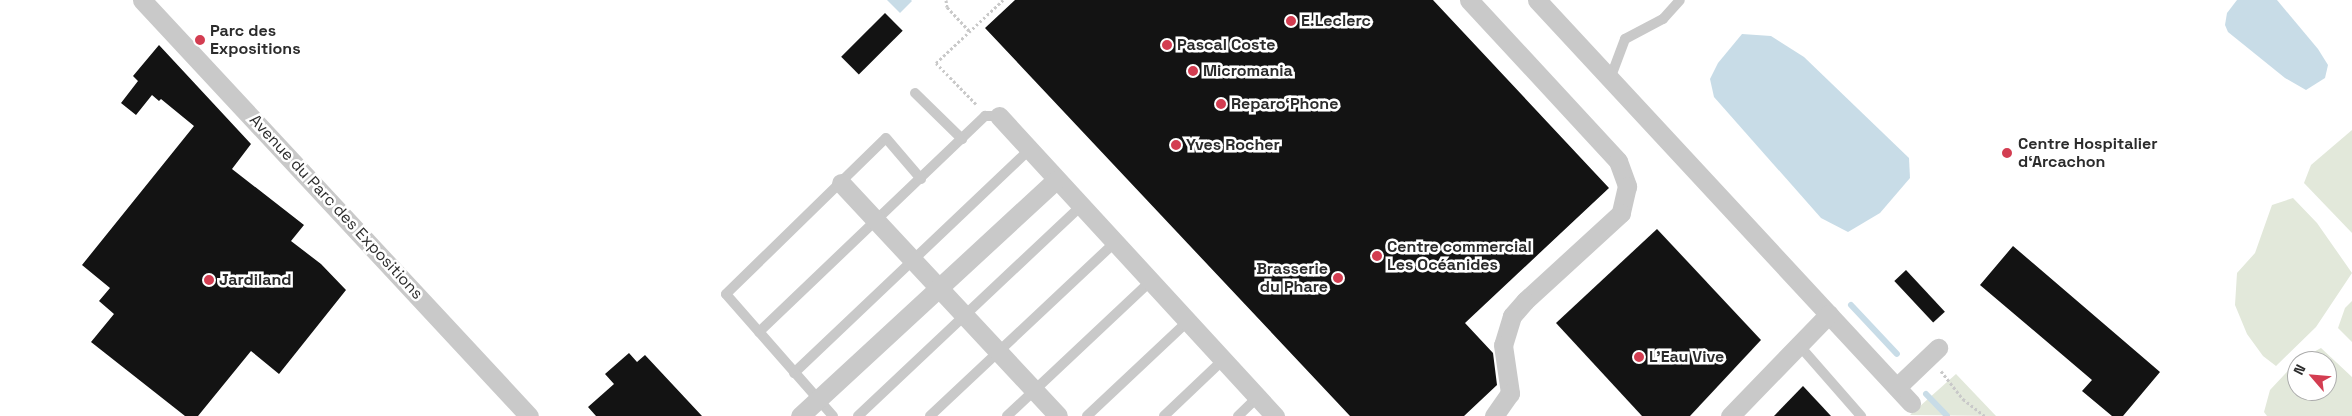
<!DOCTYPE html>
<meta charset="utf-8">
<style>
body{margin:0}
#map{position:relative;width:2352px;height:416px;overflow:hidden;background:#fff;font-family:"Space Grotesk",sans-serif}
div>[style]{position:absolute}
.green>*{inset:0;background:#e2e8da}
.water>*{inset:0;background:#c8dce7}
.stream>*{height:6px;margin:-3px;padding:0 3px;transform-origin:3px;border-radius:3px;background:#c8dce7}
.building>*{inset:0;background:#131313;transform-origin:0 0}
.path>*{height:3px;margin-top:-1.5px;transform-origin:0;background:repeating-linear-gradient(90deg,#c9c9c9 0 2.5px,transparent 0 5px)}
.service>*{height:10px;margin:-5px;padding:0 5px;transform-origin:5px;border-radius:5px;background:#c9c9c9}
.minor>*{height:19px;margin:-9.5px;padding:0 9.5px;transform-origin:9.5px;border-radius:9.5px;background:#c9c9c9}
.dots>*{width:14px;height:14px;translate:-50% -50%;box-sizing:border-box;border:2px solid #fff;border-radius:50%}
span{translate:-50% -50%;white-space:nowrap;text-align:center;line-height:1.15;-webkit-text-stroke:5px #fff;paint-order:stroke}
.poi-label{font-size:16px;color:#2c2c2c;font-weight:700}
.left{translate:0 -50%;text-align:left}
.right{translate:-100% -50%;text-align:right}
.street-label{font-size:16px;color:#2c2c2c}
.north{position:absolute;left:2287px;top:351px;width:50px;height:50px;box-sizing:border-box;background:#fff;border:1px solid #ababab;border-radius:50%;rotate:297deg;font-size:14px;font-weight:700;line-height:20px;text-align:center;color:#2c2c2c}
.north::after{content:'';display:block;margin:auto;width:18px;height:22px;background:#d33d51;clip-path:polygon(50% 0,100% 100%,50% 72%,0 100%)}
</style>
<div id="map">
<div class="green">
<div style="clip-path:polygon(2352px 130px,2352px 233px,2304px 183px,2311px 165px)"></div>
<div style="clip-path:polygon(2293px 198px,2317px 223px,2352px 273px,2316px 327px,2276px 366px,2263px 356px,2247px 334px,2235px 305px,2237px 273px,2255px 253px,2272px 205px)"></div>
<div style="clip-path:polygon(2352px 301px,2352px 342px,2338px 328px,2345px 308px)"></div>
<div style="clip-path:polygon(2321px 348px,2352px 377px,2352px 416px,2267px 416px,2264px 412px,2270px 390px,2297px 361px,2297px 391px,2327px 391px,2327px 361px,2297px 361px)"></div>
<div style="clip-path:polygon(1956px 374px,1996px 416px,1910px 415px)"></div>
</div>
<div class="water">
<div style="clip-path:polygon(887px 0,911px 0,912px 1px,900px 13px)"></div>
<div style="clip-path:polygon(2237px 0,2277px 0,2318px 49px,2328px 65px,2325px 78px,2306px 90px,2285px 78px,2228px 32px,2225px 25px,2227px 13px)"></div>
<div style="clip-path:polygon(1742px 34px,1771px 36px,1804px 57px,1909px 158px,1910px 178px,1880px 213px,1848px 232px,1821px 218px,1714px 97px,1710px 79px,1718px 63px)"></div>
</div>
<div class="stream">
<div style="left:1851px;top:305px;width:67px;rotate:46.8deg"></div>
<div style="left:1926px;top:394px;width:30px;rotate:46deg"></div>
</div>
<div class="building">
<div style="clip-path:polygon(1015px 0,1433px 0,1609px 188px,1465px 323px,1493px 353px,1497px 385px,1464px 416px,1350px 416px,985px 28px)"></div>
<div style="left:885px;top:13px;width:25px;height:62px;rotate:45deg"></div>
<div style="clip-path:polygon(159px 45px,251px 144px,232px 169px,304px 225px,291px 241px,321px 264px,346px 290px,279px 374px,251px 351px,198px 416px,185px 416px,91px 342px,114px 314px,99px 301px,110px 288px,82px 265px,194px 126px,161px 99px,159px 101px,152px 95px,136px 115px,121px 103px,138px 81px,133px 76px)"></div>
<div style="clip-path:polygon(1657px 229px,1761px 340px,1690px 416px,1642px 416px,1556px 323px)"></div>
<div style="clip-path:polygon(2013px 246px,2160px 372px,2123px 416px,2112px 416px,2082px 391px,2092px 380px,1980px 285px)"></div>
<div style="left:1906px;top:270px;width:57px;height:16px;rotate:47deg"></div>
<div style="clip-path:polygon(629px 353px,637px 362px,645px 355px,702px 416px,596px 416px,588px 407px,614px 384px,605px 374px)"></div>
<div style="clip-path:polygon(1803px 386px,1831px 416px,1774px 416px)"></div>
</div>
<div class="path">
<div style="left:946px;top:0;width:7px;rotate:82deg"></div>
<div style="left:947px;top:7px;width:33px;rotate:47deg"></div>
<div style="left:976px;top:104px;width:57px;rotate:-134.3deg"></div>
<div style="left:936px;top:63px;width:92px;rotate:-43.2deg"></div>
<div style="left:1941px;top:371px;width:36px;rotate:52deg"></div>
<div style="left:1963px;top:399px;width:28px;rotate:38deg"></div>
</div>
<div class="service">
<div style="left:1610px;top:79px;width:43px;rotate:-69.4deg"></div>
<div style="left:1625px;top:39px;width:43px;rotate:-27.8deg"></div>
<div style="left:1663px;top:19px;width:25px;rotate:-48deg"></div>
<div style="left:915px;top:93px;width:66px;rotate:44.4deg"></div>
<div style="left:759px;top:332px;width:313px;rotate:-43.7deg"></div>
<div style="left:985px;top:116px;width:14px"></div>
<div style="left:1798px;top:344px;width:96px;rotate:48.8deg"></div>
<div style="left:794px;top:373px;width:324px;rotate:-43.5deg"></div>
<div style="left:833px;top:416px;width:162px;rotate:-131.3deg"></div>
<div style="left:726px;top:294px;width:223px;rotate:-44.3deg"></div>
<div style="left:886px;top:138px;width:54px;rotate:49.5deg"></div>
<div style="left:858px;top:416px;width:308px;rotate:-43.3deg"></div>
<div style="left:930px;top:416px;width:254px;rotate:-43.2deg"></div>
<div style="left:1007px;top:416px;width:197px;rotate:-43.2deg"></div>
<div style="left:1087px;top:416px;width:137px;rotate:-43.2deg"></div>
<div style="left:1164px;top:416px;width:81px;rotate:-43.5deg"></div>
<div style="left:1238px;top:416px;width:28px;rotate:-44deg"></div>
</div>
<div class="minor">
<div style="left:142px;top:0;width:568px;rotate:47.07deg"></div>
<div style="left:1469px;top:0;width:219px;rotate:47.2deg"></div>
<div style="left:1618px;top:161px;width:27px;rotate:70deg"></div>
<div style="left:1627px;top:186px;width:28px;rotate:103deg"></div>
<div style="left:1621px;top:213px;width:130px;rotate:137.5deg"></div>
<div style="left:1525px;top:301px;width:20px;rotate:131deg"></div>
<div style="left:1512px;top:316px;width:30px;rotate:107deg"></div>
<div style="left:1503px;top:345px;width:49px;rotate:81.7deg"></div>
<div style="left:1510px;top:393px;width:28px;rotate:125deg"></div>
<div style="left:1537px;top:0;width:550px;rotate:47.14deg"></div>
<div style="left:999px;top:116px;width:408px;rotate:47.4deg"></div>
<div style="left:841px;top:183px;width:318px;rotate:47deg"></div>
<div style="left:1897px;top:387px;width:57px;rotate:-43.6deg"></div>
<div style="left:800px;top:416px;width:348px;rotate:-42.7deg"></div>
<div style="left:1730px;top:416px;width:142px;rotate:-45.9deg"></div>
</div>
<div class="dots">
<div style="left:1291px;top:21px;background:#d33d51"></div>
<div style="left:200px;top:40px;background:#d33d51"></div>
<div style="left:1167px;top:45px;background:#d33d51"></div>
<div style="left:1193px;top:71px;background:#d33d51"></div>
<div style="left:1221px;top:104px;background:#d33d51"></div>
<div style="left:1176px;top:145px;background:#d33d51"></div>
<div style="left:2007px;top:153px;background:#d33d51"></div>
<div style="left:1377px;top:256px;background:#d33d51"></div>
<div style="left:1338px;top:278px;background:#d33d51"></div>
<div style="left:209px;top:280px;background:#d33d51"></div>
<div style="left:1639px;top:357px;background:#d33d51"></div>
</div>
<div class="poi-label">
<span class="left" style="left:1301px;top:21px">E.Leclerc</span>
<span class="left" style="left:210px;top:40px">Parc des<br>Expositions</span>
<span class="left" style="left:1177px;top:45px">Pascal Coste</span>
<span class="left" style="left:1203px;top:71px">Micromania</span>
<span class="left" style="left:1231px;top:104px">Reparo‘Phone</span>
<span class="left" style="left:2018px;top:153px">Centre Hospitalier<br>d‘Arcachon</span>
<span class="left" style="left:1186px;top:145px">Yves Rocher</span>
<span class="left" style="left:1387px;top:256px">Centre commercial<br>Les Océanides</span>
<span class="right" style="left:1328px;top:278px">Brasserie<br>du Phare</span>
<span class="left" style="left:219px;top:280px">Jardiland</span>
<span class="left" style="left:1649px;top:357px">L'Eau Vive</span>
</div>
<div class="street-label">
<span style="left:336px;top:207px;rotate:47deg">Avenue du Parc des Expositions</span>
</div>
<div class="north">N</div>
</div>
